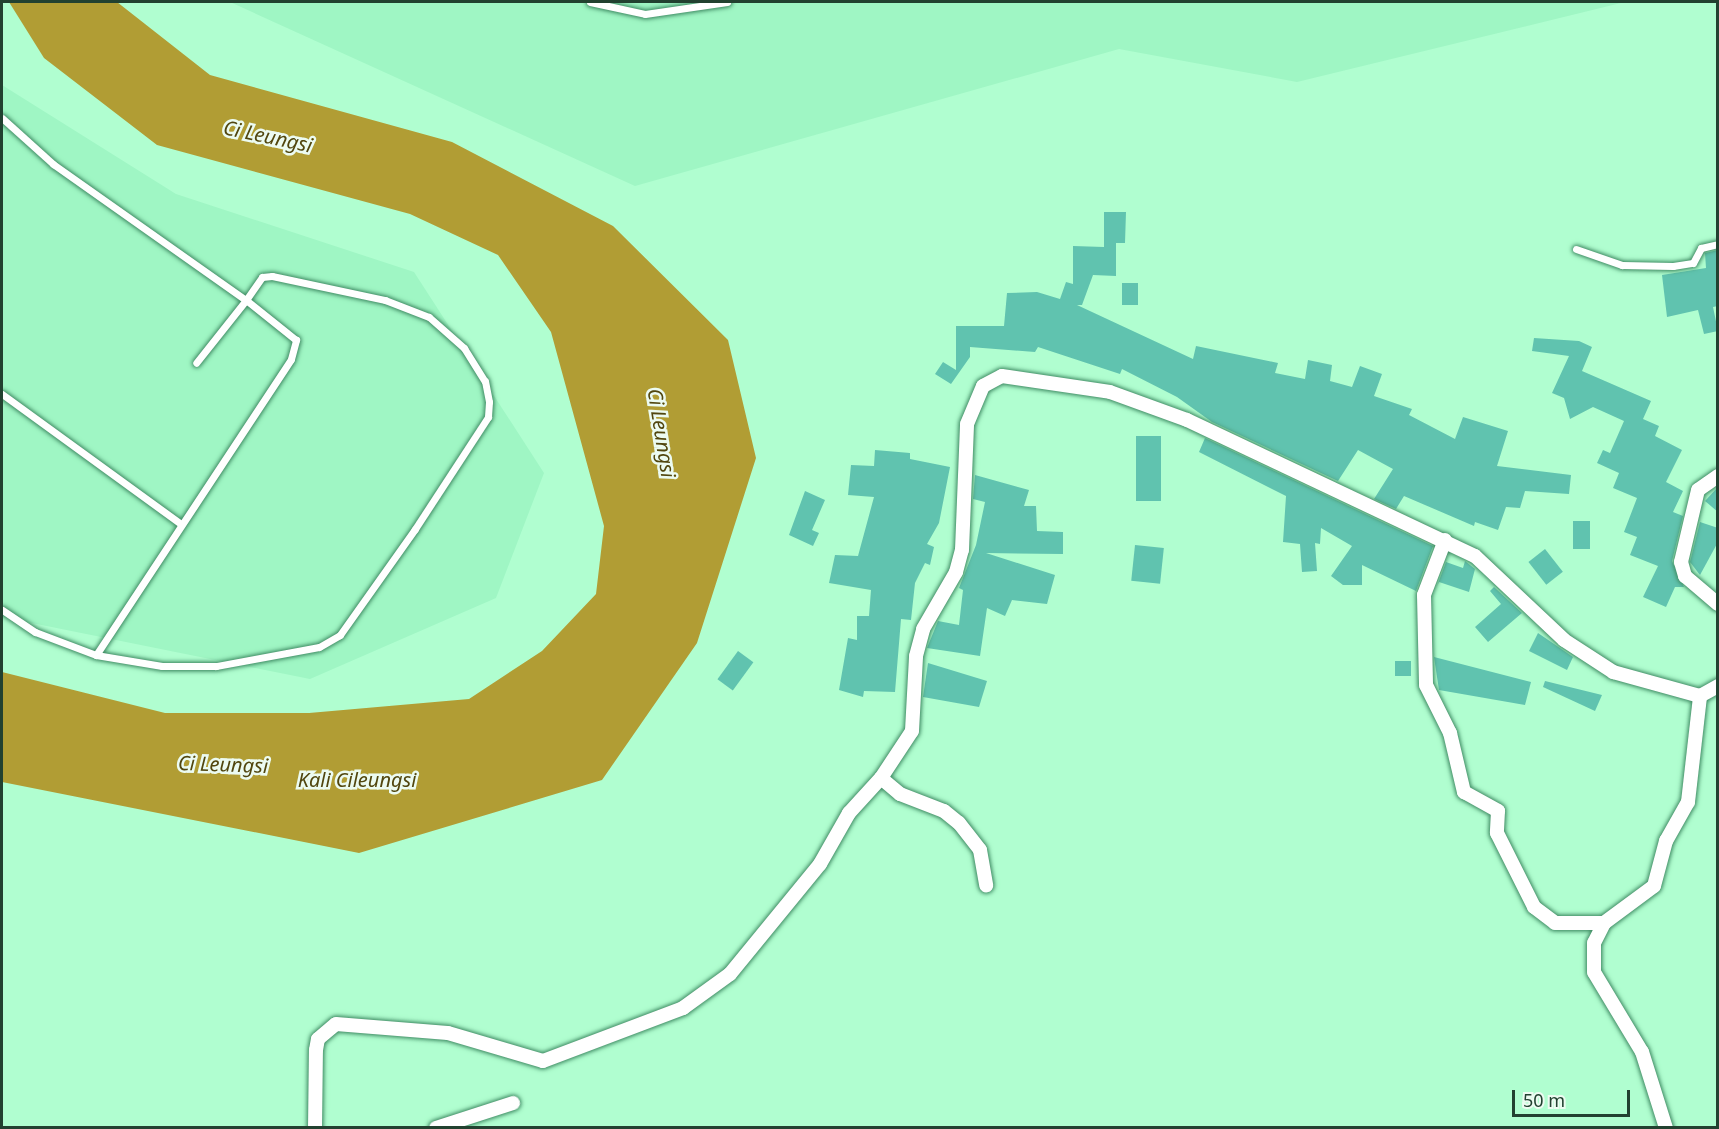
<!DOCTYPE html>
<style>
body{margin:0}
#map{position:relative;width:1719px;height:1129px;overflow:hidden;background:#b0fed0;font-family:"Noto Sans",sans-serif}
div>[style]{position:absolute}
.built>*{inset:0;background:#9ff6c4}
.water>*{inset:0;background:#b19d34}
.building>*{inset:0;background:#60c3af;transform-origin:0 0}
.roads{filter:drop-shadow(0 0 2px #408c64) drop-shadow(0 0 2px #408c64)}
.service>*{height:7px;margin:-3.5px;padding:0 3.5px;transform-origin:3.5px;border-radius:3.5px;background:#fff}
.minor>*{height:14px;margin:-7px;padding:0 7px;transform-origin:7px;border-radius:7px;background:#fff}
span{translate:-50% -50%;white-space:nowrap;text-align:center;line-height:1.15;-webkit-text-stroke:5px #ecfbf1;paint-order:stroke}
.water-label{font-size:20px;color:#51460e;font-style:italic}
.frame{position:absolute;inset:0;border:3px solid #224130;pointer-events:none}
.scale{position:absolute;left:1512px;top:1090px;width:118px;height:27px;box-sizing:border-box;border:3px solid #224130;border-top:0;padding-left:8px;font-size:18px;line-height:21px;white-space:nowrap;color:#224130;-webkit-text-stroke:4px #ecfbf1;paint-order:stroke}
</style>
<div id="map">
<div class="built">
<div style="clip-path:polygon(230px 2px,1625px 2px,1297px 82px,1119px 49px,635px 186px)"></div>
<div style="clip-path:polygon(2px 85px,176px 194px,414px 272px,544px 473px,496px 598px,310px 679px,2px 617px)"></div>
</div>
<div class="water">
<div style="clip-path:polygon(9px 2px,117px 2px,210px 75px,452px 142px,613px 226px,728px 340px,756px 458px,697px 643px,602px 780px,359px 853px,2px 782px,2px 672px,165px 713px,309px 713px,469px 699px,542px 651px,596px 594px,604px 526px,551px 332px,498px 255px,410px 214px,157px 145px,44px 58px)"></div>
</div>
<div class="building">
<div style="clip-path:polygon(1104px 212px,1126px 212px,1125px 243px,1116px 243px,1116px 276px,1093px 275px,1082px 305px,1077px 305px,1193px 359px,1196px 346px,1278px 363px,1275px 373px,1305px 379px,1308px 360px,1332px 365px,1330px 381px,1352px 387px,1360px 366px,1382px 374px,1374px 396px,1412px 409px,1409px 415px,1455px 439px,1463px 417px,1508px 431px,1497px 466px,1571px 475px,1569px 494px,1525px 491px,1520px 508px,1506px 507px,1498px 530px,1475px 522px,1474px 526px,1404px 496px,1396px 509px,1374px 499px,1393px 469px,1358px 450px,1338px 481px,1212px 422px,1177px 397px,1122px 369px,1120px 374px,1038px 347px,1035px 352px,970px 347px,970px 357px,951px 384px,935px 374px,943px 362px,956px 370px,956px 326px,1004px 326px,1007px 293px,1037px 292px,1060px 299px,1066px 282px,1073px 284px,1073px 246px,1104px 247px)"></div>
<div style="clip-path:polygon(1718px 250px,1718px 306px,1713px 307px,1718px 331px,1704px 334px,1698px 310px,1667px 317px,1662px 275px,1706px 268px,1705px 253px)"></div>
<div style="left:1122px;top:283px;width:16px;height:22px"></div>
<div style="clip-path:polygon(1534px 338px,1579px 341px,1592px 347px,1582px 371px,1651px 401px,1643px 419px,1659px 426px,1655px 436px,1682px 450px,1666px 482px,1683px 491px,1673px 512px,1683px 516px,1672px 561px,1684px 587px,1675px 587px,1666px 607px,1643px 597px,1658px 566px,1630px 555px,1637px 537px,1624px 532px,1637px 498px,1613px 488px,1619px 473px,1597px 463px,1603px 450px,1610px 453px,1624px 421px,1593px 407px,1570px 419px,1564px 398px,1552px 393px,1569px 356px,1532px 351px)"></div>
<div style="left:1136px;top:436px;width:25px;height:65px"></div>
<div style="clip-path:polygon(1205px 438px,1433px 546px,1416px 591px,1362px 565px,1362px 585px,1343px 585px,1331px 576px,1352px 546px,1321px 528px,1320px 544px,1315px 543px,1317px 571px,1302px 572px,1300px 544px,1283px 542px,1286px 496px,1199px 452px)"></div>
<div style="clip-path:polygon(875px 450px,910px 453px,910px 459px,950px 467px,939px 523px,927px 544px,934px 547px,930px 565px,925px 563px,915px 583px,911px 620px,901px 619px,895px 692px,864px 691px,863px 697px,839px 690px,848px 638px,857px 640px,857px 616px,869px 616px,871px 590px,829px 583px,835px 555px,858px 556px,874px 497px,848px 495px,851px 465px,874px 466px)"></div>
<div style="clip-path:polygon(975px 475px,1029px 490px,1024px 506px,1036px 506px,1037px 531px,1063px 532px,1063px 554px,986px 553px,1055px 575px,1047px 604px,1012px 600px,1005px 616px,987px 608px,980px 656px,927px 648px,938px 621px,959px 625px,963px 590px,959px 588px,976px 545px,985px 502px,973px 499px)"></div>
<div style="clip-path:polygon(1718px 487px,1718px 512px,1705px 501px)"></div>
<div style="clip-path:polygon(805px 491px,825px 500px,812px 530px,819px 533px,813px 546px,789px 535px)"></div>
<div style="left:1573px;top:521px;width:17px;height:28px"></div>
<div style="clip-path:polygon(1700px 522px,1718px 528px,1718px 542px,1700px 575px,1690px 562px)"></div>
<div style="left:1135px;top:545px;width:29px;height:36px;rotate:6deg"></div>
<div style="left:1545px;top:549px;width:29px;height:21px;rotate:52deg"></div>
<div style="clip-path:polygon(1465px 561px,1475px 569px,1469px 592px,1439px 582px,1437px 586px,1446px 562px,1463px 568px)"></div>
<div style="clip-path:polygon(1494px 587px,1522px 613px,1488px 642px,1475px 627px,1501px 604px,1490px 591px)"></div>
<div style="clip-path:polygon(1538px 633px,1573px 657px,1567px 670px,1529px 651px)"></div>
<div style="left:738px;top:651px;width:19px;height:35px;rotate:36deg"></div>
<div style="clip-path:polygon(1434px 657px,1531px 682px,1525px 705px,1439px 690px)"></div>
<div style="left:1395px;top:661px;width:16px;height:15px"></div>
<div style="clip-path:polygon(928px 663px,987px 681px,979px 707px,923px 697px)"></div>
<div style="clip-path:polygon(1545px 681px,1602px 695px,1595px 711px,1543px 687px)"></div>
</div>
<div class="roads">
<div class="service">
<div style="left:590px;top:2px;width:56px;rotate:12.3deg"></div>
<div style="left:645px;top:14px;width:83px;rotate:-8.3deg"></div>
<div style="left:2px;top:118px;width:69px;rotate:42deg"></div>
<div style="left:53px;top:164px;width:236px;rotate:35.2deg"></div>
<div style="left:246px;top:300px;width:28px;rotate:-55deg"></div>
<div style="left:262px;top:277px;width:10px;rotate:-6deg"></div>
<div style="left:272px;top:276px;width:116px;rotate:12deg"></div>
<div style="left:385px;top:300px;width:47px;rotate:21.1deg"></div>
<div style="left:429px;top:317px;width:47px;rotate:41.5deg"></div>
<div style="left:464px;top:348px;width:39px;rotate:58deg"></div>
<div style="left:485px;top:381px;width:21px;rotate:79deg"></div>
<div style="left:489px;top:402px;width:15px;rotate:94deg"></div>
<div style="left:488px;top:417px;width:134px;rotate:123.1deg"></div>
<div style="left:415px;top:529px;width:130px;rotate:125.3deg"></div>
<div style="left:340px;top:635px;width:24px;rotate:150deg"></div>
<div style="left:319px;top:647px;width:105px;rotate:169.5deg"></div>
<div style="left:216px;top:666px;width:54px;rotate:180deg"></div>
<div style="left:162px;top:666px;width:67px;rotate:-170.5deg"></div>
<div style="left:96px;top:655px;width:65px;rotate:-159.3deg"></div>
<div style="left:35px;top:632px;width:40px;rotate:-146deg"></div>
<div style="left:1576px;top:249px;width:49px;rotate:19.2deg"></div>
<div style="left:1622px;top:265px;width:51px;rotate:1.1deg"></div>
<div style="left:1673px;top:266px;width:20px;rotate:-9deg"></div>
<div style="left:1693px;top:263px;width:17px;rotate:-62deg"></div>
<div style="left:1701px;top:248px;width:17px;rotate:-13deg"></div>
<div style="left:2px;top:394px;width:221px;rotate:36deg"></div>
<div style="left:96px;top:655px;width:354px;rotate:-56.6deg"></div>
<div style="left:291px;top:359px;width:20px;rotate:-75deg"></div>
<div style="left:296px;top:340px;width:64px;rotate:-141.3deg"></div>
<div style="left:246px;top:300px;width:80px;rotate:128.4deg"></div>
</div>
<div class="minor">
<div style="left:1718px;top:476px;width:24px;rotate:145deg"></div>
<div style="left:1698px;top:490px;width:74px;rotate:103.3deg"></div>
<div style="left:1681px;top:562px;width:15px;rotate:74deg"></div>
<div style="left:1685px;top:576px;width:43px;rotate:40.3deg"></div>
<div style="left:1445px;top:540px;width:59px;rotate:110.9deg"></div>
<div style="left:1424px;top:595px;width:90px;rotate:88.7deg"></div>
<div style="left:1426px;top:685px;width:54px;rotate:63.4deg"></div>
<div style="left:1450px;top:733px;width:61px;rotate:76.7deg"></div>
<div style="left:1464px;top:792px;width:39px;rotate:29deg"></div>
<div style="left:1498px;top:811px;width:22px;rotate:93deg"></div>
<div style="left:1497px;top:833px;width:83px;rotate:63.4deg"></div>
<div style="left:1534px;top:907px;width:26px;rotate:37deg"></div>
<div style="left:1555px;top:923px;width:49px"></div>
<div style="left:881px;top:778px;width:25px;rotate:40deg"></div>
<div style="left:900px;top:794px;width:47px;rotate:21.1deg"></div>
<div style="left:944px;top:811px;width:19px;rotate:39deg"></div>
<div style="left:959px;top:823px;width:34px;rotate:52deg"></div>
<div style="left:980px;top:850px;width:36px;rotate:80deg"></div>
<div style="left:315px;top:1128px;width:78px;rotate:-89.3deg"></div>
<div style="left:316px;top:1050px;width:11px;rotate:-80deg"></div>
<div style="left:318px;top:1039px;width:23px;rotate:-40deg"></div>
<div style="left:336px;top:1024px;width:112px;rotate:4.6deg"></div>
<div style="left:448px;top:1033px;width:99px;rotate:16.4deg"></div>
<div style="left:543px;top:1061px;width:150px;rotate:-20.7deg"></div>
<div style="left:683px;top:1008px;width:58px;rotate:-35.9deg"></div>
<div style="left:730px;top:974px;width:142px;rotate:-50.7deg"></div>
<div style="left:820px;top:864px;width:59px;rotate:-60.4deg"></div>
<div style="left:849px;top:813px;width:47px;rotate:-47.6deg"></div>
<div style="left:881px;top:778px;width:56px;rotate:-56.6deg"></div>
<div style="left:912px;top:731px;width:75px;rotate:-86.9deg"></div>
<div style="left:916px;top:656px;width:28px;rotate:-75deg"></div>
<div style="left:923px;top:629px;width:66px;rotate:-59.9deg"></div>
<div style="left:956px;top:572px;width:23px;rotate:-75deg"></div>
<div style="left:962px;top:550px;width:126px;rotate:-87.7deg"></div>
<div style="left:967px;top:424px;width:41px;rotate:-67.2deg"></div>
<div style="left:983px;top:386px;width:21px;rotate:-28deg"></div>
<div style="left:1002px;top:376px;width:109px;rotate:8.4deg"></div>
<div style="left:1110px;top:392px;width:82px;rotate:20deg"></div>
<div style="left:1187px;top:420px;width:318px;rotate:25.3deg"></div>
<div style="left:1475px;top:556px;width:122px;rotate:43.3deg"></div>
<div style="left:1564px;top:640px;width:59px;rotate:33.1deg"></div>
<div style="left:1613px;top:672px;width:90px;rotate:15.4deg"></div>
<div style="left:1700px;top:696px;width:21px;rotate:-29deg"></div>
<div style="left:436px;top:1128px;width:81px;rotate:-18deg"></div>
<div style="left:1666px;top:1128px;width:80px;rotate:-107.5deg"></div>
<div style="left:1642px;top:1052px;width:93px;rotate:-121deg"></div>
<div style="left:1594px;top:972px;width:29px;rotate:-90deg"></div>
<div style="left:1594px;top:943px;width:22px;rotate:-63deg"></div>
<div style="left:1604px;top:923px;width:62px;rotate:-36.5deg"></div>
<div style="left:1654px;top:886px;width:47px;rotate:-75.1deg"></div>
<div style="left:1666px;top:841px;width:45px;rotate:-60.6deg"></div>
<div style="left:1688px;top:802px;width:107px;rotate:-83.5deg"></div>
</div>
</div>
<div class="water-label">
<span style="left:268px;top:136px;rotate:12deg">Ci Leungsi</span>
<span style="left:662px;top:433px;rotate:81deg">Ci Leungsi</span>
<span style="left:223px;top:764px;rotate:2deg">Ci Leungsi</span>
<span style="left:357px;top:779px">Kali Cileungsi</span>
</div>
<div class="frame"></div>
<div class="scale">50 m</div>
</div>
